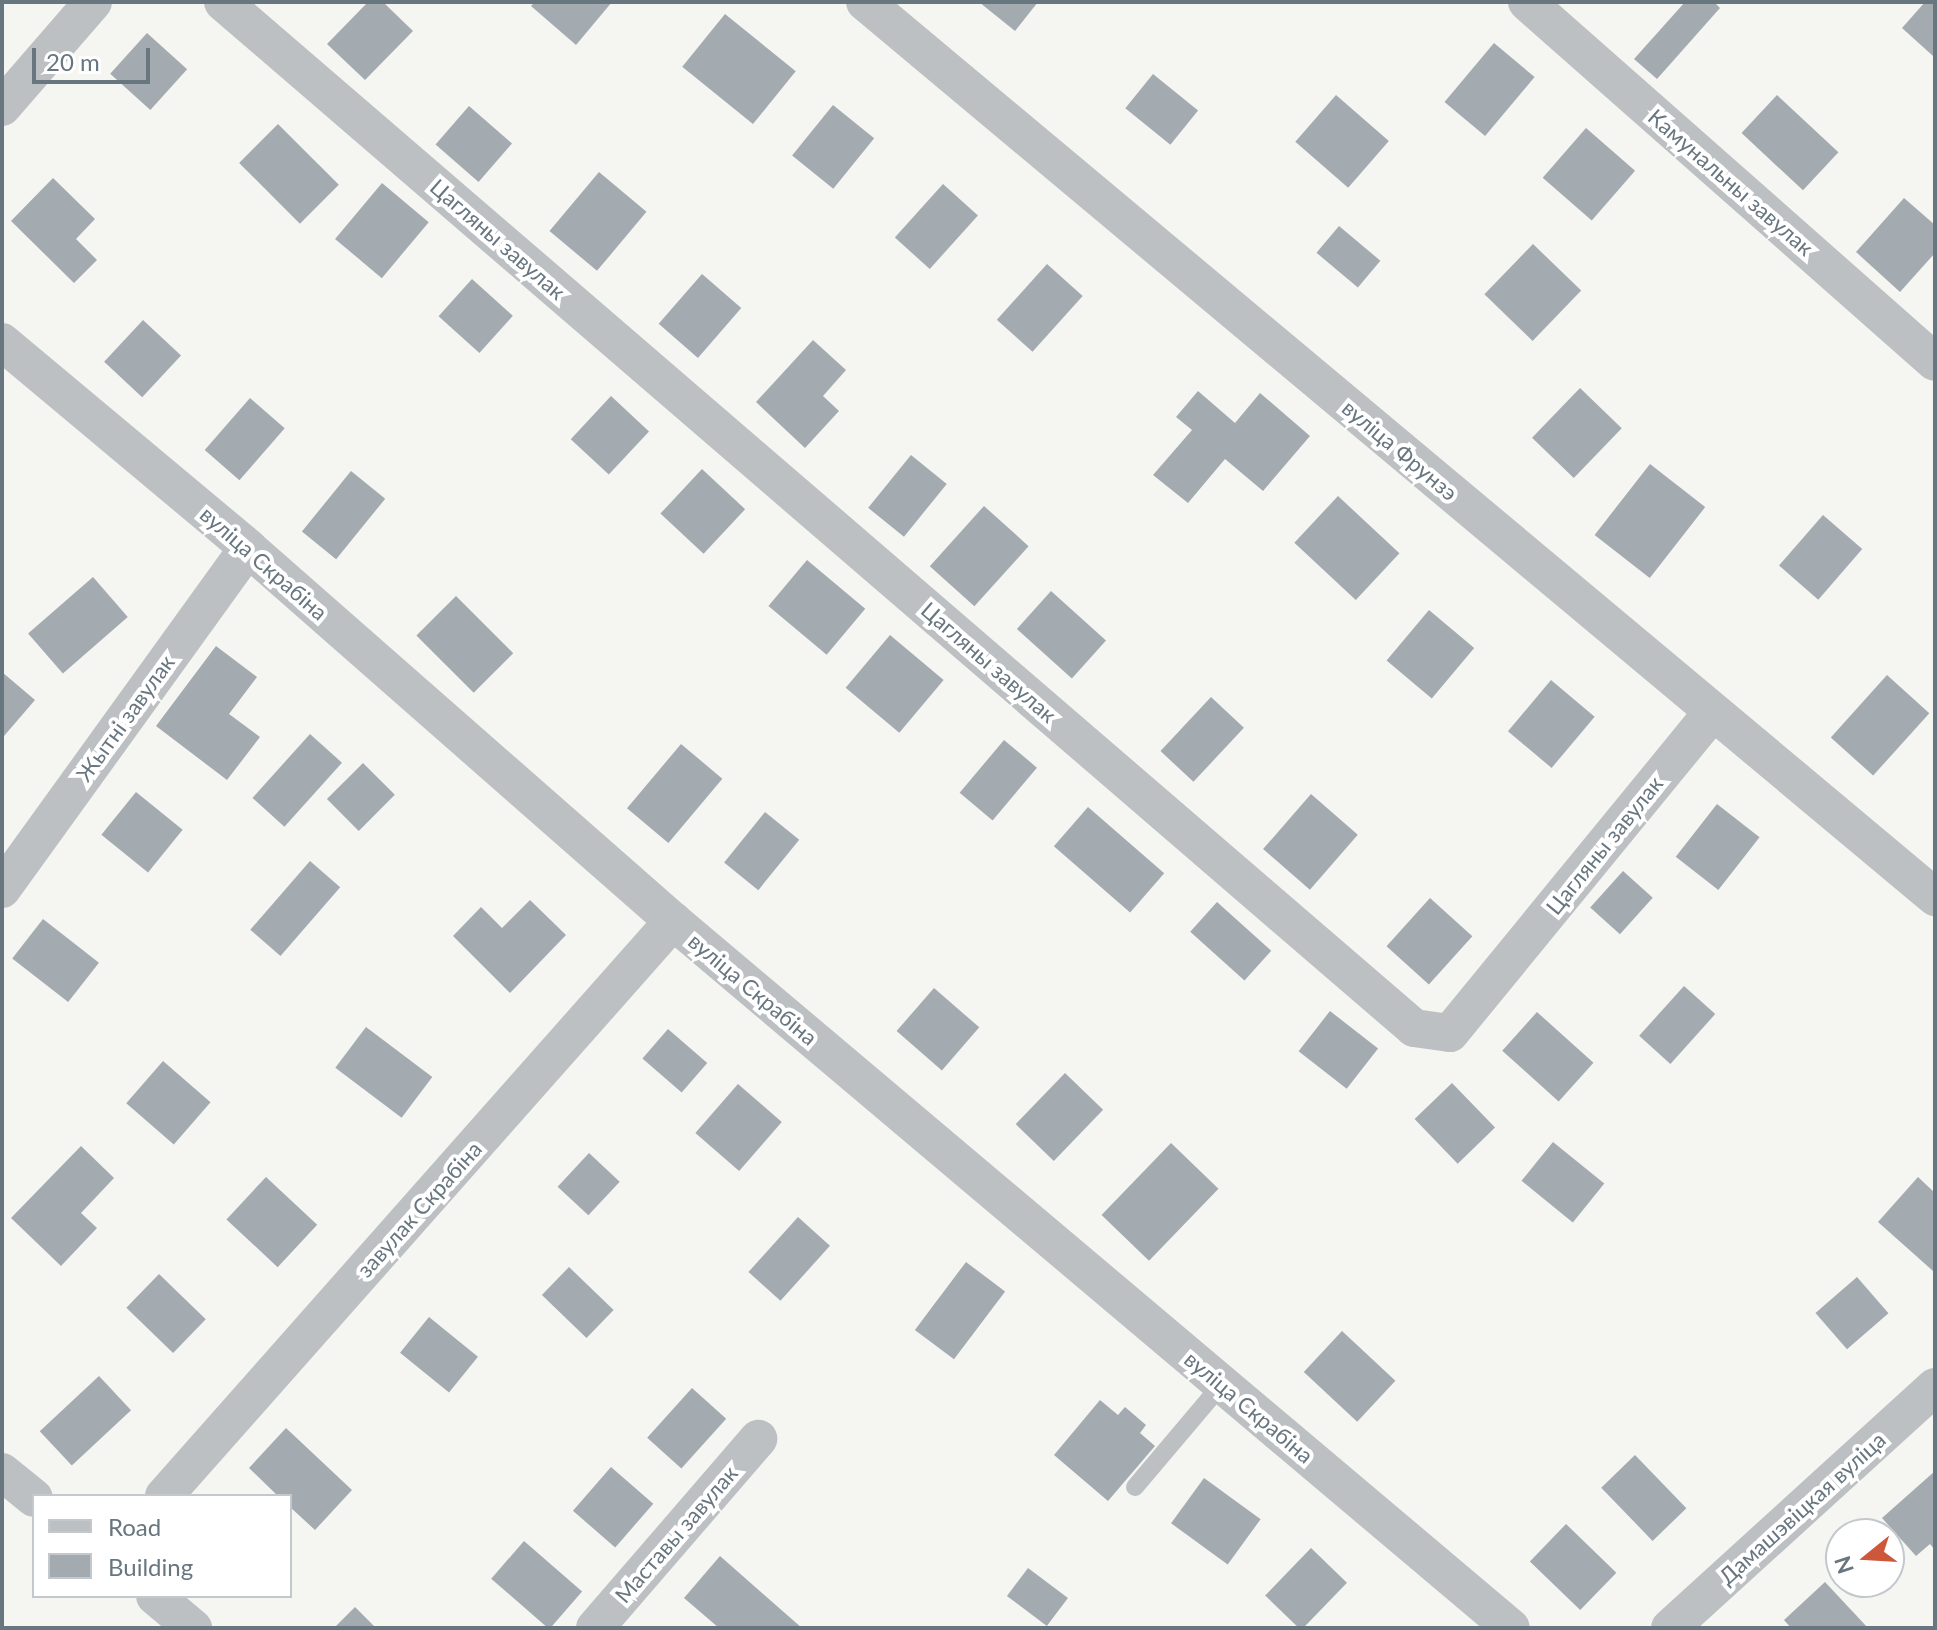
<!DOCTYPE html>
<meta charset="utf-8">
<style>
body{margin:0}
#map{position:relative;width:1937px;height:1630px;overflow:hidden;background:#f5f5f2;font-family:Lato,sans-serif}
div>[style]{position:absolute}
.building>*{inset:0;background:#a4abb0;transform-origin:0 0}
.service>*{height:18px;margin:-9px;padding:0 9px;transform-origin:9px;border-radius:9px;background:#bcc0c3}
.minor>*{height:38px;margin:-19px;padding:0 19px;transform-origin:19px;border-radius:19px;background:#bcc0c3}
span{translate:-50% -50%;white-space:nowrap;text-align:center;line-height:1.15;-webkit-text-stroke:8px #fff;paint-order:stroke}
.street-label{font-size:22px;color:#68767f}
.frame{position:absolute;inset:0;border:4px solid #68767f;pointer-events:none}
.legend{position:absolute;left:32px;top:1494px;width:260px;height:104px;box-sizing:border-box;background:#fff;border:2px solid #c3c8cc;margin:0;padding:10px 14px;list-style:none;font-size:24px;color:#68767f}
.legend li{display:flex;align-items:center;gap:16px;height:40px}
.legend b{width:40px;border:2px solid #c3c8cc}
.north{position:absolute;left:1825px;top:1518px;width:80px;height:80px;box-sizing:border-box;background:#fff;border:2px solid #c3c8cc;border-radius:50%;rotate:252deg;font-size:22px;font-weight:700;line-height:32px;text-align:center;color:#68767f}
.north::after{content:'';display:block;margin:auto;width:28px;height:36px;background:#cc573b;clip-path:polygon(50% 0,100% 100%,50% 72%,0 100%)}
.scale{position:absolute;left:32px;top:48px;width:118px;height:36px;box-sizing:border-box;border:4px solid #68767f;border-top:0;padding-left:10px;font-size:24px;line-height:28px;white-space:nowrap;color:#68767f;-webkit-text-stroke:6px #fff;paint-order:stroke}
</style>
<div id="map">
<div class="building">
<div style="clip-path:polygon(368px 2px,383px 2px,413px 31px,365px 80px,327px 44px)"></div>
<div style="clip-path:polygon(535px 2px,612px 2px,576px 45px,531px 6px)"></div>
<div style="clip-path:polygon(979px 2px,1038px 2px,1015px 31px)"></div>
<div style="clip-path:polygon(1685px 2px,1714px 2px,1720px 8px,1657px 79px,1634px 59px)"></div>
<div style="clip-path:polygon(1925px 2px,1935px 2px,1933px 56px,1902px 28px)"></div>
<div style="left:725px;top:14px;width:91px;height:68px;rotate:39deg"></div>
<div style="left:147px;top:33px;width:54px;height:55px;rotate:42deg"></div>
<div style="left:1494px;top:43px;width:53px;height:77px;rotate:40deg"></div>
<div style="left:1153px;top:74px;width:58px;height:44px;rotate:39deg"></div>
<div style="left:1336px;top:95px;width:70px;height:62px;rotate:41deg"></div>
<div style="left:1777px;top:95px;width:84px;height:52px;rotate:43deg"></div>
<div style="left:833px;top:105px;width:53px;height:65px;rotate:39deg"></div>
<div style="left:469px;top:106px;width:57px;height:51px;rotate:41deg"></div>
<div style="left:278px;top:124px;width:86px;height:55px;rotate:45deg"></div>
<div style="left:1586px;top:128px;width:65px;height:66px;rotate:41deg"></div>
<div style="left:599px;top:172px;width:62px;height:77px;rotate:40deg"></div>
<div style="clip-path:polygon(53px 178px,95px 219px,76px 239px,97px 260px,74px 283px,11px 221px)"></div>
<div style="left:382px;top:183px;width:61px;height:73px;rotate:40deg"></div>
<div style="left:943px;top:184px;width:47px;height:72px;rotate:42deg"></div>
<div style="clip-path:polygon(1904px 198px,1935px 225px,1935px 253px,1900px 292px,1856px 252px)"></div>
<div style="left:1339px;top:226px;width:54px;height:35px;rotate:40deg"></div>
<div style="left:1533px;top:244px;width:67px;height:70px;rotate:44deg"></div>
<div style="left:1047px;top:264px;width:48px;height:75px;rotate:42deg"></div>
<div style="left:702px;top:274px;width:52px;height:66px;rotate:41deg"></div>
<div style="left:472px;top:279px;width:55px;height:50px;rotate:42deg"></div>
<div style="left:143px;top:320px;width:52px;height:57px;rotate:43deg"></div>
<div style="clip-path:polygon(813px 340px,846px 370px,823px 396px,839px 411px,805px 448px,756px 402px)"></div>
<div style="left:1580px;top:388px;width:58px;height:69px;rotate:44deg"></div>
<div style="clip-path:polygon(1198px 391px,1235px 423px,1260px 393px,1310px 436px,1263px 491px,1225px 459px,1188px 503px,1153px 475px,1192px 430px,1176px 417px)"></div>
<div style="left:611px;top:396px;width:52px;height:59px;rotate:43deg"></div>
<div style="left:250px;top:398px;width:46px;height:69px;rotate:41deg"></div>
<div style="left:911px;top:455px;width:46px;height:68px;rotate:39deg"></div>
<div style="left:1650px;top:464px;width:70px;height:90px;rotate:38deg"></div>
<div style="left:702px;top:469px;width:59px;height:61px;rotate:43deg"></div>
<div style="left:351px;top:471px;width:44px;height:78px;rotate:39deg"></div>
<div style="left:1338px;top:496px;width:84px;height:64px;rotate:43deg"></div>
<div style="left:984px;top:506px;width:60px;height:81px;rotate:42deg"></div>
<div style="left:1823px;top:515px;width:52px;height:67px;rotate:41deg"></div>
<div style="left:807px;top:560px;width:76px;height:60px;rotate:40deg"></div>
<div style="left:93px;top:577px;width:53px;height:86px;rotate:49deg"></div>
<div style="left:1051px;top:591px;width:74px;height:51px;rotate:42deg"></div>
<div style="left:456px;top:596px;width:81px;height:56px;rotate:45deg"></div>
<div style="left:1429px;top:610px;width:59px;height:66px;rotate:40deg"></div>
<div style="left:890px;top:635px;width:70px;height:69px;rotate:40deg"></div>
<div style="clip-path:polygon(216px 646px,257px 677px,229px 714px,260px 737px,227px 780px,156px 726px)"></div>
<div style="clip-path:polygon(2px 672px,35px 700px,4px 736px,2px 734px)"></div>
<div style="left:1887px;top:675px;width:57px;height:84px;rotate:42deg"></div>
<div style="left:1551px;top:680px;width:57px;height:67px;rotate:40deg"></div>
<div style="left:1211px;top:697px;width:45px;height:74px;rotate:43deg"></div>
<div style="left:310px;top:734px;width:43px;height:86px;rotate:42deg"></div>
<div style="left:1004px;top:740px;width:43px;height:69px;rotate:40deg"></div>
<div style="left:681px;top:744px;width:54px;height:84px;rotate:40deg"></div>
<div style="left:363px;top:763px;width:45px;height:51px;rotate:45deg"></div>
<div style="left:136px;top:792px;width:60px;height:55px;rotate:39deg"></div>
<div style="left:1311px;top:794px;width:62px;height:73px;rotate:41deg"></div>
<div style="left:1717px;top:804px;width:54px;height:67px;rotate:38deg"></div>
<div style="left:1088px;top:807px;width:101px;height:52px;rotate:41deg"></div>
<div style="left:765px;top:812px;width:44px;height:65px;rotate:39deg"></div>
<div style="left:310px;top:861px;width:40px;height:91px;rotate:41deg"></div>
<div style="left:1623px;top:871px;width:40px;height:49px;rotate:42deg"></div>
<div style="left:1430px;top:898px;width:57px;height:65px;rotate:42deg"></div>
<div style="clip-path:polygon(530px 900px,566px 935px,510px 993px,453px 936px,481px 907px,502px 928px)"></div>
<div style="left:1217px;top:902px;width:73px;height:40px;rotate:42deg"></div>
<div style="left:43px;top:919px;width:71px;height:50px;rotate:38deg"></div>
<div style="left:1684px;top:986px;width:42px;height:67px;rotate:42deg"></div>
<div style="left:934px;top:988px;width:60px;height:57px;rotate:41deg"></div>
<div style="left:1330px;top:1011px;width:61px;height:51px;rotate:38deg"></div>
<div style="left:1537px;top:1012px;width:76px;height:52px;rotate:42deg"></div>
<div style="left:366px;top:1027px;width:83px;height:51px;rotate:37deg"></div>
<div style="left:668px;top:1029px;width:52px;height:39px;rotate:41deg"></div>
<div style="left:163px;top:1061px;width:63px;height:56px;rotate:41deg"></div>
<div style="left:1065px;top:1073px;width:53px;height:71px;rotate:44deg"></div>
<div style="left:1452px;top:1083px;width:62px;height:52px;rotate:46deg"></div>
<div style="left:738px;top:1084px;width:58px;height:65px;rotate:41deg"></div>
<div style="left:1553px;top:1142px;width:66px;height:50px;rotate:39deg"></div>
<div style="left:1171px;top:1143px;width:66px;height:100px;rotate:44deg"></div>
<div style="clip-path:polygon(81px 1146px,114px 1178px,81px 1213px,97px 1228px,61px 1266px,11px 1218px)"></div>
<div style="left:589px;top:1153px;width:42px;height:46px;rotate:43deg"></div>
<div style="left:266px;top:1177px;width:70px;height:58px;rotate:43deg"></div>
<div style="clip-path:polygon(1918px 1177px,1935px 1193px,1933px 1271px,1878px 1222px)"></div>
<div style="left:798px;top:1217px;width:43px;height:74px;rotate:42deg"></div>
<div style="left:966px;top:1262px;width:49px;height:85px;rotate:37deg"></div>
<div style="left:569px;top:1267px;width:62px;height:39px;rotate:44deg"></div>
<div style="left:159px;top:1274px;width:65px;height:47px;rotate:44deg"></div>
<div style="left:1857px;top:1277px;width:48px;height:55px;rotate:49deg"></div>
<div style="left:429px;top:1317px;width:63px;height:46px;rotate:39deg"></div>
<div style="left:1342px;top:1331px;width:73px;height:56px;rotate:43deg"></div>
<div style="left:99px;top:1376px;width:47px;height:81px;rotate:47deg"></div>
<div style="left:692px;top:1388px;width:46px;height:67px;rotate:42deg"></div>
<div style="clip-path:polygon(1100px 1400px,1118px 1415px,1125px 1407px,1146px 1425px,1140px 1433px,1155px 1446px,1108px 1501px,1054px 1455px)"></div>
<div style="clip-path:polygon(286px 1428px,352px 1490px,315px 1530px,290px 1507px,290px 1496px,278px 1496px,249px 1468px)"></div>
<div style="left:1635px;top:1455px;width:74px;height:47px;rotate:46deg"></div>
<div style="left:611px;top:1467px;width:56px;height:58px;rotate:41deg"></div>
<div style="clip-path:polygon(1935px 1471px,1935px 1550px,1930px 1544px,1916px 1556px,1882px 1518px)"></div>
<div style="left:1204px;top:1478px;width:70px;height:56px;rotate:36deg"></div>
<div style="left:1566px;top:1524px;width:70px;height:52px;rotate:44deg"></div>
<div style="left:524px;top:1541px;width:77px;height:50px;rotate:41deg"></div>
<div style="left:1311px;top:1548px;width:50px;height:66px;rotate:44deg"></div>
<div style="clip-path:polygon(720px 1556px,802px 1628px,719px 1628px,684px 1598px)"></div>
<div style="left:1028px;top:1568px;width:50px;height:35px;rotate:37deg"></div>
<div style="clip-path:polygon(1825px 1582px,1868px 1628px,1791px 1628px,1784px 1620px)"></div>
<div style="clip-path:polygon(355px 1607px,376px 1628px,334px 1628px)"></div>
</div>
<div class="service">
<div style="left:1135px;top:1487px;width:135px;rotate:-49.8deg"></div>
</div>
<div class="minor">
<div style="left:223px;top:2px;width:1572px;rotate:40.74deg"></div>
<div style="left:1414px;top:1028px;width:36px;rotate:8deg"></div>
<div style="left:1450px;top:1033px;width:415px;rotate:-50.7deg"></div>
<div style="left:865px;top:2px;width:1395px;rotate:39.91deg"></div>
<div style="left:1527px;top:2px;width:544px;rotate:41.42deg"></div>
<div style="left:2px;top:107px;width:139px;rotate:-49.1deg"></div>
<div style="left:2px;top:342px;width:321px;rotate:39.9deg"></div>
<div style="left:248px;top:548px;width:565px;rotate:41.27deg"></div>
<div style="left:673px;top:921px;width:1096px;rotate:40.15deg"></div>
<div style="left:2px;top:889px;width:420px;rotate:-54.2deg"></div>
<div style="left:2px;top:1472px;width:41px;rotate:39.1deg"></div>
<div style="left:164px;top:1496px;width:768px;rotate:-48.48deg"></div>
<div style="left:155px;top:1596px;width:50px;rotate:40.1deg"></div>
<div style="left:595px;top:1628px;width:250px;rotate:-49.2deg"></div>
<div style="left:1670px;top:1628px;width:358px;rotate:-42.3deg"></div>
</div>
<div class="street-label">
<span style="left:1731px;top:182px;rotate:41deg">Камунальны завулак</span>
<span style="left:498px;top:239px;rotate:41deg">Цагляны завулак</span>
<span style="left:1400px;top:450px;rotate:40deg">вуліца Фрунзэ</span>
<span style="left:264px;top:563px;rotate:41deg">вуліца Скрабіна</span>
<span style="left:989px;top:662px;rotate:41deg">Цагляны завулак</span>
<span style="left:125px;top:718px;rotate:-54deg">Жытні завулак</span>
<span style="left:1604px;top:845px;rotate:-51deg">Цагляны завулак</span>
<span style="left:753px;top:989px;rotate:40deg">вуліца Скрабіна</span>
<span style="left:419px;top:1209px;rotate:-48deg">завулак Скрабіна</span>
<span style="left:1249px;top:1407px;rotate:40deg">вуліца Скрабіна</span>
<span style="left:1802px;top:1508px;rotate:-42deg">Дамашэвіцкая вуліца</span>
<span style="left:676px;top:1534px;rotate:-49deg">Маставы завулак</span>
</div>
<div class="frame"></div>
<ul class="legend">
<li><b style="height:10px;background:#bcc0c3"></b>Road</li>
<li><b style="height:22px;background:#a4abb0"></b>Building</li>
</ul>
<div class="north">N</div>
<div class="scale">20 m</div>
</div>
